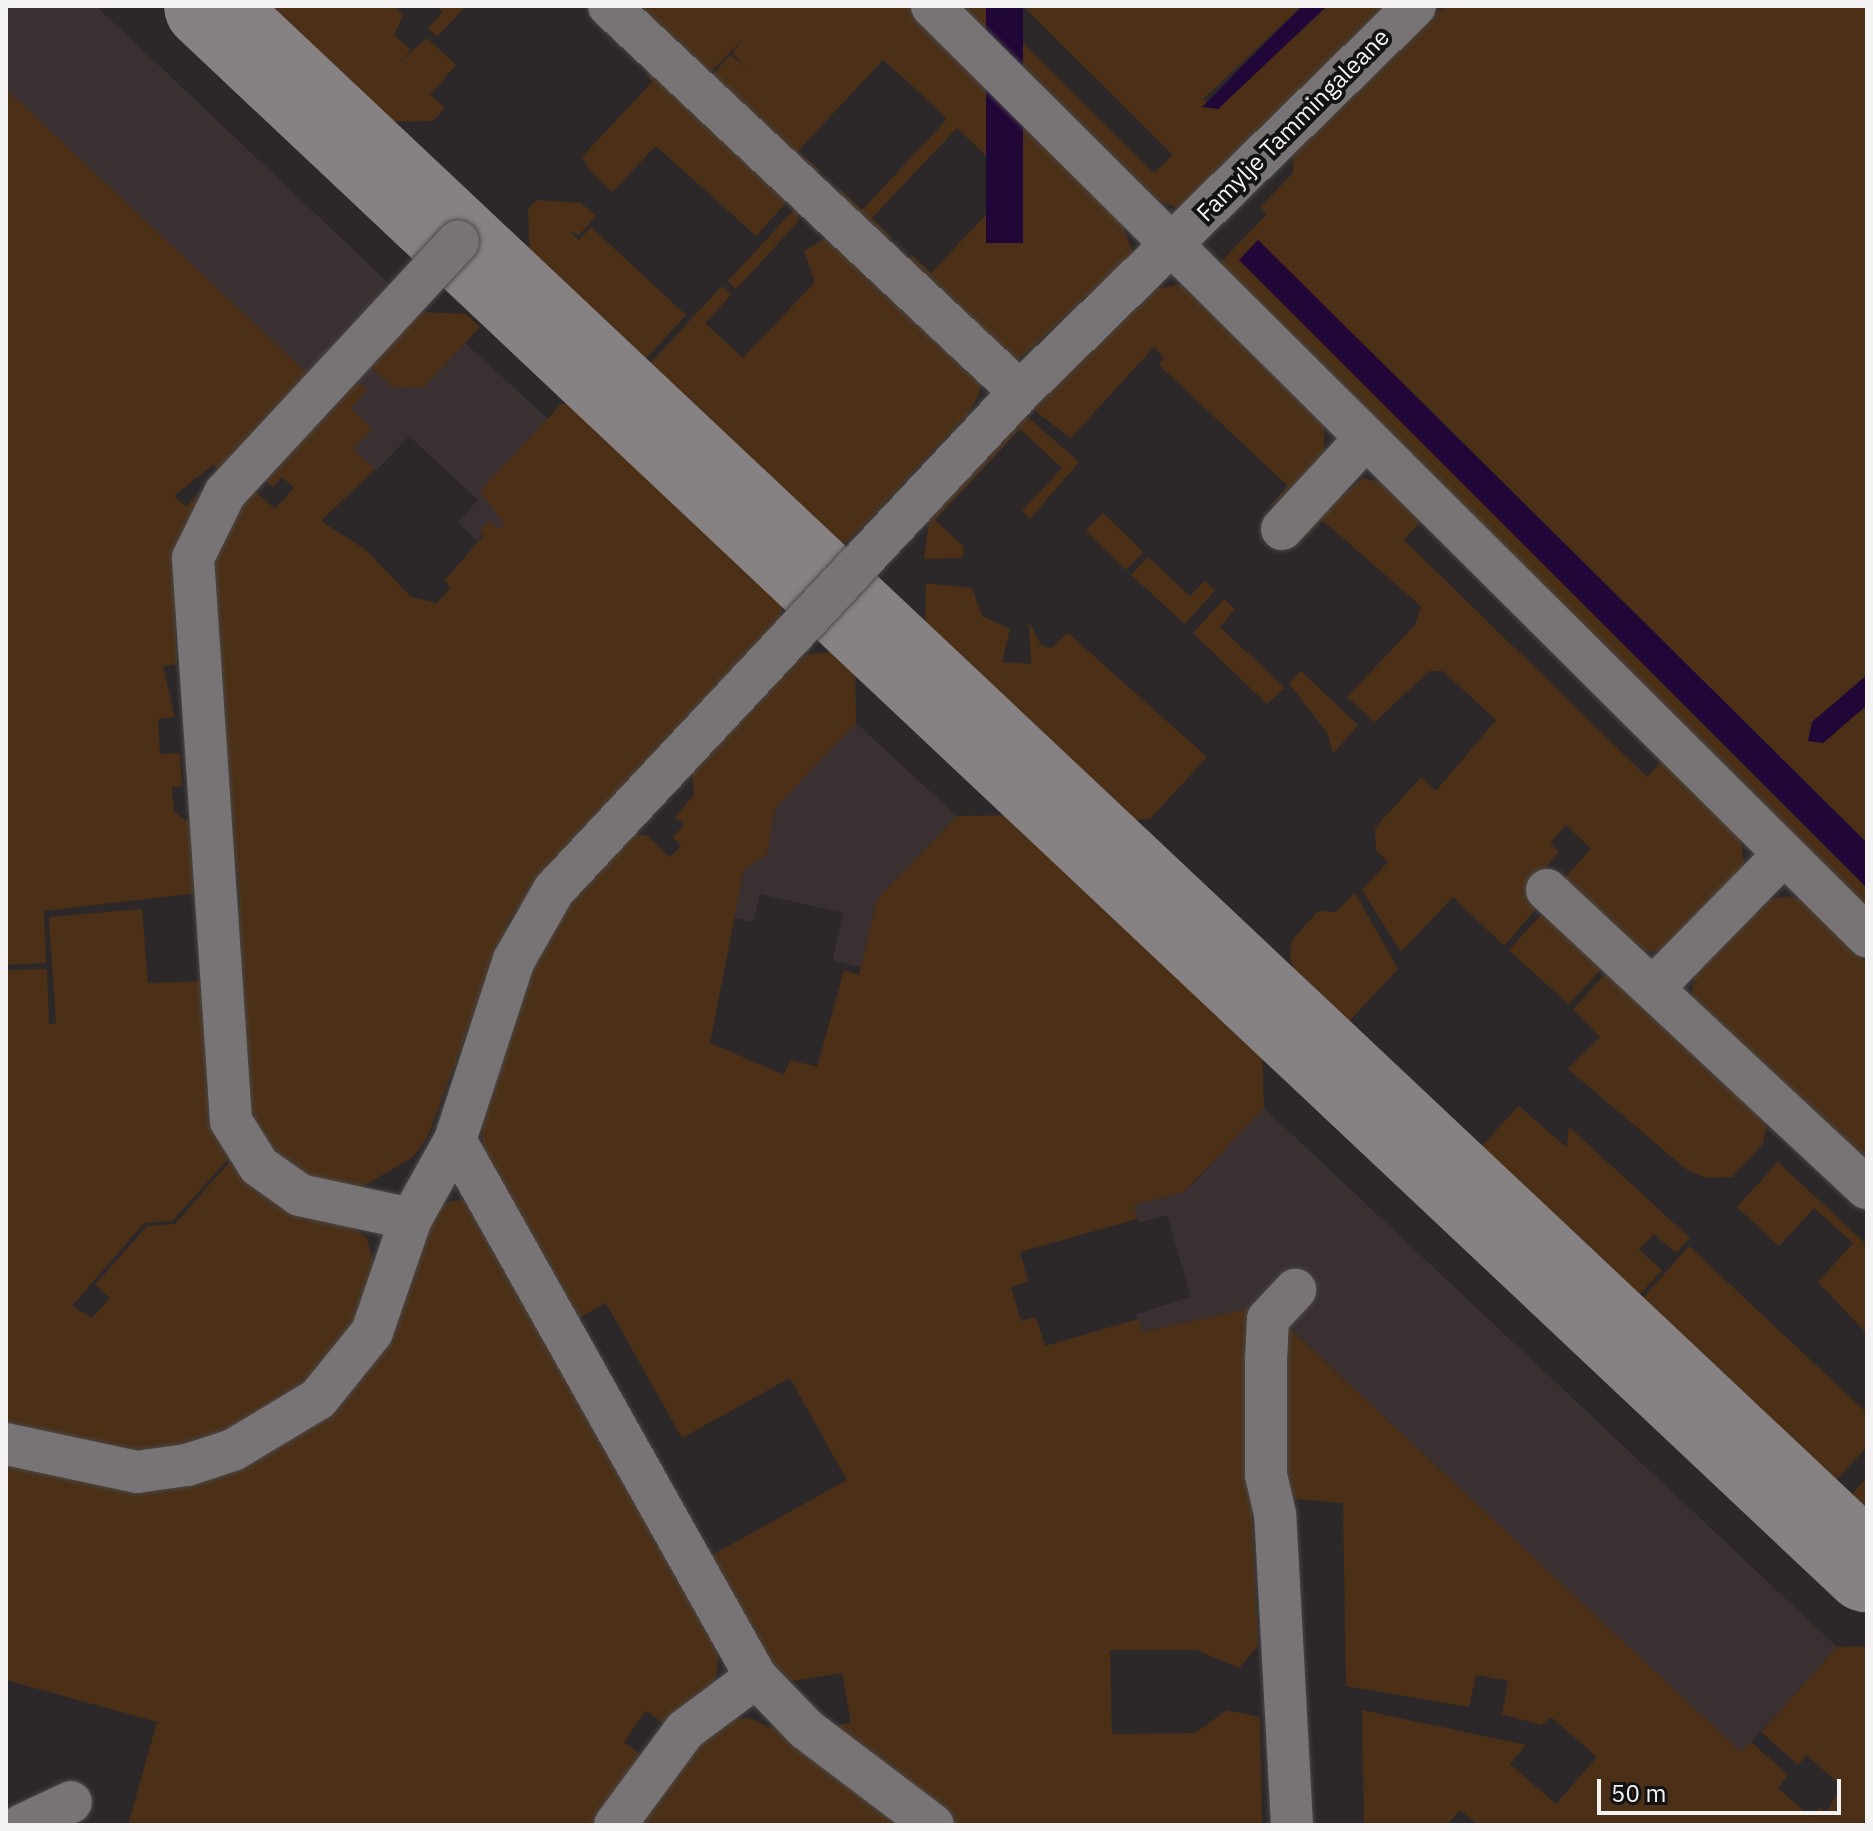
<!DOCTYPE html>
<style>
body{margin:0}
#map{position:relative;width:1873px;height:1831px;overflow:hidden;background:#2c2829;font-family:"IBM Plex Sans",sans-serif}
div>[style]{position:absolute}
.built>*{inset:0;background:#3a3032}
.green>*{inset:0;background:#4b3017;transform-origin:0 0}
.water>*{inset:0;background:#210737;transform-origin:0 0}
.taxiway>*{height:88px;margin:-44px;padding:0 44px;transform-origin:44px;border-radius:44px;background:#868284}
.roads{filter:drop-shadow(0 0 2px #4a4748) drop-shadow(0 0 2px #4a4748)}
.minor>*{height:42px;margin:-21px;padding:0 21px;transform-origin:21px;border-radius:21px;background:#787475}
span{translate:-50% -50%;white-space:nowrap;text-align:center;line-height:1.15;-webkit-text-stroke:8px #131212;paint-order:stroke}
.street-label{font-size:24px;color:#f5f2f3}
.frame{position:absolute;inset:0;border:8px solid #f5f2f3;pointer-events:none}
.scale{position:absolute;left:1597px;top:1779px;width:244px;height:36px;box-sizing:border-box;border:4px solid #f5f2f3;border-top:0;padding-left:10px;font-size:24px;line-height:28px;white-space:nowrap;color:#f5f2f3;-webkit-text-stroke:6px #131212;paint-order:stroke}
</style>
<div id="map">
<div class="built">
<div style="clip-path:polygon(6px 6px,96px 6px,416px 309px,424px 387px,465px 343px,548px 419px,481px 491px,504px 524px,499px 529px,489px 521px,478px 542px,458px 522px,478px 500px,409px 436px,376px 471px,353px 449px,351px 408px,367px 391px,333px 398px,6px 89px)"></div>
<div style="clip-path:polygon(856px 723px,957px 816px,877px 899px,861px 967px,833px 960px,843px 913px,760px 894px,753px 922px,734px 918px,744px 869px,767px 855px,775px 808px)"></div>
<div style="clip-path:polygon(1264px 1108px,1837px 1647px,1741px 1753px,1266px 1305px,1141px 1332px,1136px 1314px,1191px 1297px,1167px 1215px,1139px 1223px,1133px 1205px,1185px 1192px)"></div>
</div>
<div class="green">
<div style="clip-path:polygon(255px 6px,394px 6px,403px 16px,394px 35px,411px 50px,397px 65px,427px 38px,456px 65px,430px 95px,445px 108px,433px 121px,378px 122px)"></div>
<div style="clip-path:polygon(436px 6px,466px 6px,437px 37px,428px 28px,443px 12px)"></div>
<div style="clip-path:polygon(632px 6px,910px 6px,1117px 212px,1133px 253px,1015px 363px,905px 262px,912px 255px,931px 273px,1015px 184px,957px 128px,872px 218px,891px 237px,886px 244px,834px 195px,840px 189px,862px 210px,947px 119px,906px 80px,883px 60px,798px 151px,820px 171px,815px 178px,709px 79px,730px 55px,747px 68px,732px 53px,745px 37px,707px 76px)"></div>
<div style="clip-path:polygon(957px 6px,986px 6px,1154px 173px,1173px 155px,1023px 6px,1302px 6px,1203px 99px,1218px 109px,1327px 6px,1390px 6px,1178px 208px,1149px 197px)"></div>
<div style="clip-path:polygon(1445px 6px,1867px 6px,1867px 675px,1812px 722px,1823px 743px,1867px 705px,1867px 843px,1258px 240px,1240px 260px,1867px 888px,1867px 916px,1218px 265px,1267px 214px,1260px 207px,1293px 173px,1293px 145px)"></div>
<div style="clip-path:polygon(653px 67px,793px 195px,756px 236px,656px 146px,612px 192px,590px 171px,582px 157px,653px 81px,646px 74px)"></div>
<div style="clip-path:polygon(6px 89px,309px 375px,223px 473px,213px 465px,174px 496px,186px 507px,201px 491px,206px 495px,175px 610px,177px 664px,163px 666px,175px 717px,158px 719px,160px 754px,180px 753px,182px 786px,172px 787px,174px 812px,190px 823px,197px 893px,44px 911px,46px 963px,6px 965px)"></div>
<div style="clip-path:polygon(537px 200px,581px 203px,596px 216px,579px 235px,569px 231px,579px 240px,591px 227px,686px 315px,638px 367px,530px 265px,528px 209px)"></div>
<div style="clip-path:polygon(799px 204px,797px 223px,736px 289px,728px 281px)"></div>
<div style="clip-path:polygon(829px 236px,980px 383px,980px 392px,969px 413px,865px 524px,845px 543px,827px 545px,642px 372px,722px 286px,731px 295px,705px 323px,743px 358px,815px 282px,804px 251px)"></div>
<div style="clip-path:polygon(1180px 284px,1324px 425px,1324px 456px,1278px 508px,1272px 504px,1288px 486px,1159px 365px,1164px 358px,1154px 347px,1071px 438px,1031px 408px,1151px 290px)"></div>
<div style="clip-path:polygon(420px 312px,466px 314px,480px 327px,424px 387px,394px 388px,365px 362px)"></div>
<div style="clip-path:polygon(353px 376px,367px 390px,351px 408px,372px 429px,353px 449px,375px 469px,321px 521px,366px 550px,411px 597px,437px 603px,450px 588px,445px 580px,484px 535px,479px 532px,489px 521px,499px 529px,504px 524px,480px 491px,561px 404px,587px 403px,776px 581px,783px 603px,779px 625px,511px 917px,427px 1138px,413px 1157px,360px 1188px,286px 1170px,246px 1117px,234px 937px,240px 903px,209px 573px,250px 487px,275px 509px,294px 488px,282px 477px,273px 487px,260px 476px)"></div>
<div style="clip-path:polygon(1025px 415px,1079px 462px,1030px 519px,1022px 511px,1062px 468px,1020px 429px,935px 520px,964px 547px,962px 558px,924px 559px,930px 515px)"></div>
<div style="clip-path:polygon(1363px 478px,1384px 483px,1423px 519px,1404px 540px,1647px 777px,1664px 758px,1741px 839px,1744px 865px,1661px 952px,1635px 950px,1560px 883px,1591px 849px,1566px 825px,1550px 843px,1559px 852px,1527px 890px,1541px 903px,1504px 946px,1453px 897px,1401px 952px,1362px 890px,1388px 862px,1376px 850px,1375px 828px,1421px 777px,1436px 791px,1496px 720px,1443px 671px,1429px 671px,1375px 722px,1347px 697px,1415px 625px,1421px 606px,1322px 520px,1305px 537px,1301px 533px)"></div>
<div style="left:1103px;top:513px;width:56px;height:25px;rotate:44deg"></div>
<div style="clip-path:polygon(1148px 557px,1190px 596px,1205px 581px,1215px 590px,1185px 624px,1131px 575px)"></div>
<div style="clip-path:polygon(926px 583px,972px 588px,982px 616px,1010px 629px,1002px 662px,1031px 664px,1029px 622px,1041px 645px,1051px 648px,1068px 633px,1207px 757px,1150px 819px,1122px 821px,925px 636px)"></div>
<div style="clip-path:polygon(1224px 599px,1235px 609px,1220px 627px,1285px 688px,1267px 704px,1193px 633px)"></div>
<div style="clip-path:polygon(848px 650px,855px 656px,856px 723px,775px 808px,767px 855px,744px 869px,710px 1043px,784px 1075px,790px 1060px,817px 1067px,844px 970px,859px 975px,877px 899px,957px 816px,1025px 815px,1262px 1039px,1264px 1108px,1184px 1192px,1134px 1205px,1137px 1219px,1020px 1252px,1028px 1281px,1011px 1287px,1021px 1321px,1036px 1317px,1045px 1346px,1138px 1319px,1142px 1332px,1265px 1305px,1250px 1473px,1258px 1646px,1239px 1668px,1197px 1650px,1110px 1650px,1112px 1734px,1195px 1733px,1227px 1710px,1260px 1717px,1262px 1825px,956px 1825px,827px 1727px,851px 1723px,842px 1673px,780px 1683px,705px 1559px,847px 1480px,790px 1378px,682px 1438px,606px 1303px,571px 1322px,483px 1159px,482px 1121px,534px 964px,569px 904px,630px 835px,646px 835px,670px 857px,681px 846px,673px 837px,684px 825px,675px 817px,694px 795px,692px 770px,803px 655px)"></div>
<div style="clip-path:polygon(1301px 671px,1358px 725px,1333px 754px,1328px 734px,1289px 683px)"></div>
<div style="clip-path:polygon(1355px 893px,1398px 969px,1342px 1029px,1300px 991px,1290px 957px,1292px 940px,1318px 911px,1336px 912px)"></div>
<div style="clip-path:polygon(1788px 896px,1802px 900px,1867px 964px,1867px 1168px,1692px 997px,1694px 973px,1758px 902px)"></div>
<div style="left:1547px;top:908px;width:81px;height:57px;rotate:42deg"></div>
<div style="clip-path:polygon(142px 909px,148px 983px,206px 981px,230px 1157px,172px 1221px,144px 1223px,72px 1306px,92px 1318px,110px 1298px,95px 1285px,147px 1226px,175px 1224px,232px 1159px,366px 1236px,376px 1271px,358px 1322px,325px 1366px,266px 1415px,184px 1448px,135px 1452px,6px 1426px,6px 970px,47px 969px,49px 1024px,56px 1023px,49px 917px)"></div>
<div style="clip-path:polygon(1612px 966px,1768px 1115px,1763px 1144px,1732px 1177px,1705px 1178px,1686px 1169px,1568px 1069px,1600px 1037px,1573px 1010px)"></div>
<div style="clip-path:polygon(1519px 1106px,1567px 1148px,1569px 1127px,1690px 1238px,1676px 1253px,1654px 1234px,1639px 1250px,1662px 1270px,1632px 1303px,1473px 1155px)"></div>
<div style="clip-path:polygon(1778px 1162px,1867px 1245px,1867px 1334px,1818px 1282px,1853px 1243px,1814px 1208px,1779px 1246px,1737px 1207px)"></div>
<div style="clip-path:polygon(463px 1199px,476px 1210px,719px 1645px,716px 1682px,671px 1729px,646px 1711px,624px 1742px,648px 1760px,600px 1825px,128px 1825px,157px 1722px,6px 1680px,6px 1458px,97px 1483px,281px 1440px,440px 1204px)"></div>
<div style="clip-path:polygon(1689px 1246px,1867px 1413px,1867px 1447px,1836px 1480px,1823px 1483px,1635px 1307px)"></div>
<div style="clip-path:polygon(1281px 1320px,1741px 1752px,1751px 1742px,1788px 1775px,1778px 1788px,1811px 1817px,1820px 1807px,1827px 1812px,1841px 1786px,1807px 1755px,1798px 1765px,1761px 1732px,1837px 1647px,1867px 1646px,1867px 1818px,1861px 1825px,1478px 1825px,1460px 1810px,1447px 1825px,1364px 1825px,1362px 1710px,1526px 1745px,1510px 1764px,1556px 1804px,1597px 1757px,1551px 1717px,1541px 1725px,1502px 1714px,1508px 1681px,1476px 1675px,1469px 1707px,1346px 1686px,1343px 1503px,1283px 1498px)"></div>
<div style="clip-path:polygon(1867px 1477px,1867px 1524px,1848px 1499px)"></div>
<div style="clip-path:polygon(748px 1718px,797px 1738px,911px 1825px,629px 1825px,696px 1737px,724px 1719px)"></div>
</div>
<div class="water">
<div style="left:986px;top:6px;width:37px;height:237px"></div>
<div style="clip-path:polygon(1302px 6px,1327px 6px,1218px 109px,1202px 107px)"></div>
<div style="clip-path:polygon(1258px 240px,1867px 843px,1867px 888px,1239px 260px)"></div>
<div style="clip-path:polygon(1867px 675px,1867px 705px,1823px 743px,1808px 741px,1812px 722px)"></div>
</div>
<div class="taxiway">
<div style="left:208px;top:6px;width:2279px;rotate:43.28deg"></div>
</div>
<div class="roads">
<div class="minor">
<div style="left:609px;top:6px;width:564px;rotate:43.2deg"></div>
<div style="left:932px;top:6px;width:1319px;rotate:44.85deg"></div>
<div style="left:1282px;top:529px;width:124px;rotate:-47.3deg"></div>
<div style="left:1547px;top:890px;width:437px;rotate:43deg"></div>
<div style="left:1653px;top:988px;width:187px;rotate:-45.6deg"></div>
<div style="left:455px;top:1140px;width:616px;rotate:60.73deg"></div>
<div style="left:756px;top:1677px;width:72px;rotate:46.1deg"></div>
<div style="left:806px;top:1729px;width:159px;rotate:37.1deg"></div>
<div style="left:411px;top:1219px;width:114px;rotate:-167.8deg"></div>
<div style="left:300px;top:1195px;width:50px;rotate:-144.7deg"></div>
<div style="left:259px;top:1166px;width:53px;rotate:-121.9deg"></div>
<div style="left:231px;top:1121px;width:564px;rotate:-93.86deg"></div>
<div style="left:193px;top:558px;width:72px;rotate:-63.8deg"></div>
<div style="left:225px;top:493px;width:343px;rotate:-47.2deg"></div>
<div style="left:6px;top:1444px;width:134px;rotate:12.1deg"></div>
<div style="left:137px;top:1472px;width:50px;rotate:-8deg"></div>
<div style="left:187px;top:1465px;width:48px;rotate:-18.1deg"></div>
<div style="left:233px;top:1450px;width:99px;rotate:-31deg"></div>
<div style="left:318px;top:1399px;width:86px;rotate:-51.1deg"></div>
<div style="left:372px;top:1332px;width:120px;rotate:-71deg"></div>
<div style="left:411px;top:1219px;width:90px;rotate:-60.9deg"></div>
<div style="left:455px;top:1140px;width:189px;rotate:-71.9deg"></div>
<div style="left:514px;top:960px;width:81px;rotate:-60.3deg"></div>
<div style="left:554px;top:890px;width:682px;rotate:-46.9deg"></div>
<div style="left:1020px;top:392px;width:552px;rotate:-44.34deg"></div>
<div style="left:22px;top:1825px;width:54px;rotate:-25.1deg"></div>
<div style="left:615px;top:1825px;width:118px;rotate:-53.6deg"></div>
<div style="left:685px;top:1730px;width:89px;rotate:-36.7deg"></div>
<div style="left:1292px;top:1825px;width:311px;rotate:-93.1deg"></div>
<div style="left:1275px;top:1514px;width:40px;rotate:-103deg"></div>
<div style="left:1266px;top:1475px;width:115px;rotate:-90deg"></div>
<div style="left:1266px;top:1360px;width:41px;rotate:-87.2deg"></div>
<div style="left:1268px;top:1319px;width:40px;rotate:-47deg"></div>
</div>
</div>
<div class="street-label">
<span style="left:1293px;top:125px;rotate:-45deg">Famylje Tammingaleane</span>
</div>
<div class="frame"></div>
<div class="scale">50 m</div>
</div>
